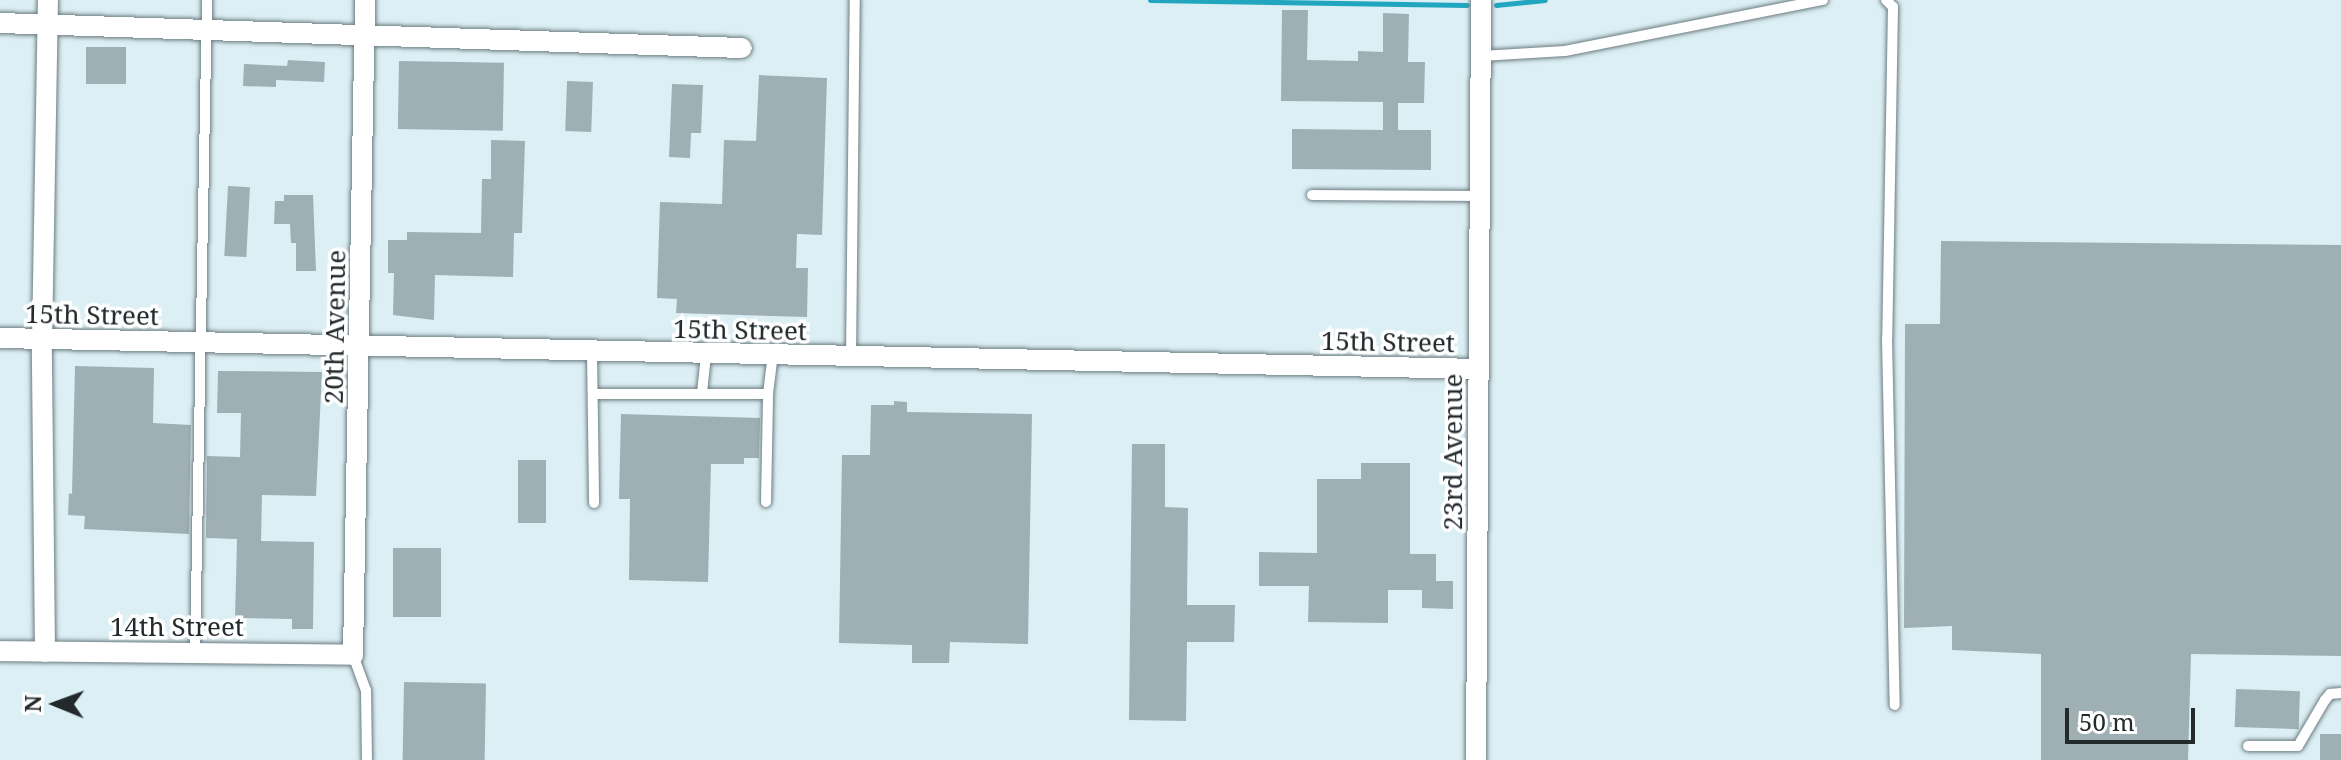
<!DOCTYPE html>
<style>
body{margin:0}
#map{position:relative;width:2341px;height:760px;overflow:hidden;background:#dceff4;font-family:"Noto Serif",serif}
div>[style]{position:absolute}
.stream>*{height:5px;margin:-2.5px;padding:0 2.5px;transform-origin:2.5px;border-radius:2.5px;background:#22a5be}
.building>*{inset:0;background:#9fb0b5;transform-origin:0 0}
.roads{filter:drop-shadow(0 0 2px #6c7c81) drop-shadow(0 0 2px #6c7c81)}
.lane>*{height:10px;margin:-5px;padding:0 5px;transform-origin:5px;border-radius:5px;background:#fff}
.street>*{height:20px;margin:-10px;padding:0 10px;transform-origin:10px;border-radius:10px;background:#fff}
span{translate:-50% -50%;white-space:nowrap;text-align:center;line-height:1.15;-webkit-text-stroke:7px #fff;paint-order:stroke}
.street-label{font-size:26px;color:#232a2c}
.north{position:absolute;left:16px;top:664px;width:80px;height:80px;-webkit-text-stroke:6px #fff;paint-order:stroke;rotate:271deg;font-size:22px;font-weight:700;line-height:32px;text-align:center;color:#232a2c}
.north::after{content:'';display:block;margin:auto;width:28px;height:36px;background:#232a2c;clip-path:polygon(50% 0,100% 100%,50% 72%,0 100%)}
.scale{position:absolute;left:2065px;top:708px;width:130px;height:36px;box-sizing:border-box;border:4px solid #232a2c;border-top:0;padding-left:10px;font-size:24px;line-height:28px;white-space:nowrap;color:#232a2c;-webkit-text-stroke:6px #fff;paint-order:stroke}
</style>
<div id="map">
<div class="stream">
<div style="left:1150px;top:0;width:317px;rotate:0.9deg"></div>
<div style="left:1496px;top:5px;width:49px;rotate:-5.8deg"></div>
</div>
<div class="building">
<div style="clip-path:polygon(1282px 10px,1308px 10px,1307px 60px,1358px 61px,1358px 51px,1383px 52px,1383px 13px,1409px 14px,1408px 62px,1425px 62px,1424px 103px,1398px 103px,1398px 130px,1431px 130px,1431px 170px,1292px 169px,1292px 129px,1383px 130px,1383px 102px,1281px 101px)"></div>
<div style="left:86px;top:47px;width:40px;height:37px"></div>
<div style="clip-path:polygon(288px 60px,325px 62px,324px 82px,276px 80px,276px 87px,243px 86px,244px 64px,287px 66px)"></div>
<div style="left:399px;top:61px;width:105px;height:68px;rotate:1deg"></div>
<div style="clip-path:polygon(759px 75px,827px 78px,822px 235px,797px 234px,796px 268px,808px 268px,807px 317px,676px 313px,677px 299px,657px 298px,660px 202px,722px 204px,724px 140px,756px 141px)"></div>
<div style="left:567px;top:81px;width:26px;height:50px;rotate:2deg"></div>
<div style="clip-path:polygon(672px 84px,703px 85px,701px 133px,691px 133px,690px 158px,669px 157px)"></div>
<div style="clip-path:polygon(491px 140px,525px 141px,522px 233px,514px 233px,513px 277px,435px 275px,434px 320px,393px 315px,394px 273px,388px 273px,388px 240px,407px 240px,407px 232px,481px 233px,482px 179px,491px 179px)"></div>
<div style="left:228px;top:186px;width:22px;height:70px;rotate:3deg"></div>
<div style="clip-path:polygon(284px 195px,313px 195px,316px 271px,296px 271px,296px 243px,291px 243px,290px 224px,274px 224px,275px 201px,284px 201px)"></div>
<div style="clip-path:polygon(1941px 241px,2341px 245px,2341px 656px,2191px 654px,2188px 760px,2041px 760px,2041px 654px,1952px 650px,1952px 626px,1904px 628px,1905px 324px,1940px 324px)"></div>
<div style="clip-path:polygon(75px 366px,154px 368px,153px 423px,191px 425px,189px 534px,84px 529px,85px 516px,68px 515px,69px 493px,72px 494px)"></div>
<div style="clip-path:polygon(218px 371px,322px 372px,316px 496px,262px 495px,261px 541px,314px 542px,313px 629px,292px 629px,292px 619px,235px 618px,237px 539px,206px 538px,207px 456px,240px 457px,241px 413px,217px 413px)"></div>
<div style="clip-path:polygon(894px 401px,907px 402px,907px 412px,1032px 414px,1028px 644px,950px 642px,949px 663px,912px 663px,912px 645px,839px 643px,842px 455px,870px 455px,871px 405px,894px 405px)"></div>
<div style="clip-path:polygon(621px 414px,760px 418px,759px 458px,744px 458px,744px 464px,711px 464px,708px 582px,629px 580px,630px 499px,619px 499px)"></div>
<div style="clip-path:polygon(1132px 444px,1165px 444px,1165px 507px,1188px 508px,1187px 605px,1235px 605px,1234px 642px,1187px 642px,1186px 721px,1129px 720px)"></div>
<div style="left:518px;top:460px;width:28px;height:63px"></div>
<div style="clip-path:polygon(1361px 463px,1410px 463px,1410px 554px,1436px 554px,1436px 581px,1453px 581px,1453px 609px,1422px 608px,1422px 590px,1388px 590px,1388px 623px,1308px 622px,1309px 586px,1259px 586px,1259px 552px,1317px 553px,1317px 479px,1361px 479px)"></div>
<div style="left:393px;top:548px;width:48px;height:69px"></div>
<div style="left:404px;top:682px;width:82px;height:78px;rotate:1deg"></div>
<div style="left:2236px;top:689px;width:64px;height:38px;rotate:2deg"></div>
<div style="left:2320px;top:734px;width:21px;height:26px"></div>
</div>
<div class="roads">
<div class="lane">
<div style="left:1886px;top:0;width:10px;rotate:45deg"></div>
<div style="left:1893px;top:7px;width:331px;rotate:91deg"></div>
<div style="left:1887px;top:338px;width:367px;rotate:88.8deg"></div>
<div style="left:1481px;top:56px;width:84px;rotate:-3.4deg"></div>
<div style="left:1565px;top:51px;width:263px;rotate:-11.2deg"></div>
<div style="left:1312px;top:195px;width:168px;rotate:0.3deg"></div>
<div style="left:592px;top:352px;width:151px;rotate:89.2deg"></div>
<div style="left:851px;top:357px;width:357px;rotate:-89.4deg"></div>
<div style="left:702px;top:393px;width:38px;rotate:-84deg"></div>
<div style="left:593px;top:394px;width:175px"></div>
<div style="left:766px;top:502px;width:108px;rotate:-88.9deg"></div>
<div style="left:768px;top:394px;width:38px;rotate:-83deg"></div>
<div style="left:195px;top:653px;width:653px;rotate:-88.95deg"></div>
<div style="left:353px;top:655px;width:37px;rotate:70deg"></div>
<div style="left:366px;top:690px;width:70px;rotate:89.2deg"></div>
<div style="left:2248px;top:746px;width:50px"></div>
<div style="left:2298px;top:746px;width:53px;rotate:-59.6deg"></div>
<div style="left:2325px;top:700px;width:8px;rotate:-50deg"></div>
<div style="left:2330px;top:694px;width:11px;rotate:-5deg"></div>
</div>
<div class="street">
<div style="left:0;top:23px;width:742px;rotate:1.93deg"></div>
<div style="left:0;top:338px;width:1479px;rotate:1.2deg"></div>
<div style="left:0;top:651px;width:353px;rotate:0.6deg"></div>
<div style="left:353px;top:655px;width:655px;rotate:-88.95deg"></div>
<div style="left:45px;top:652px;width:311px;rotate:-90.6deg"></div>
<div style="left:42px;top:341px;width:341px;rotate:-89deg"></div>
<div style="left:1476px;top:760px;width:760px;rotate:-89.62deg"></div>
</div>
</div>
<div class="street-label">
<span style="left:92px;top:315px;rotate:1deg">15th Street</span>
<span style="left:335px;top:327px;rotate:-89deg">20th Avenue</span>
<span style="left:740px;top:330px;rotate:1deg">15th Street</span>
<span style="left:1388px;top:342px;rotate:1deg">15th Street</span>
<span style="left:1453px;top:452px;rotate:-90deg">23rd Avenue</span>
<span style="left:177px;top:627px">14th Street</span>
</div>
<div class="north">N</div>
<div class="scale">50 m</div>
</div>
